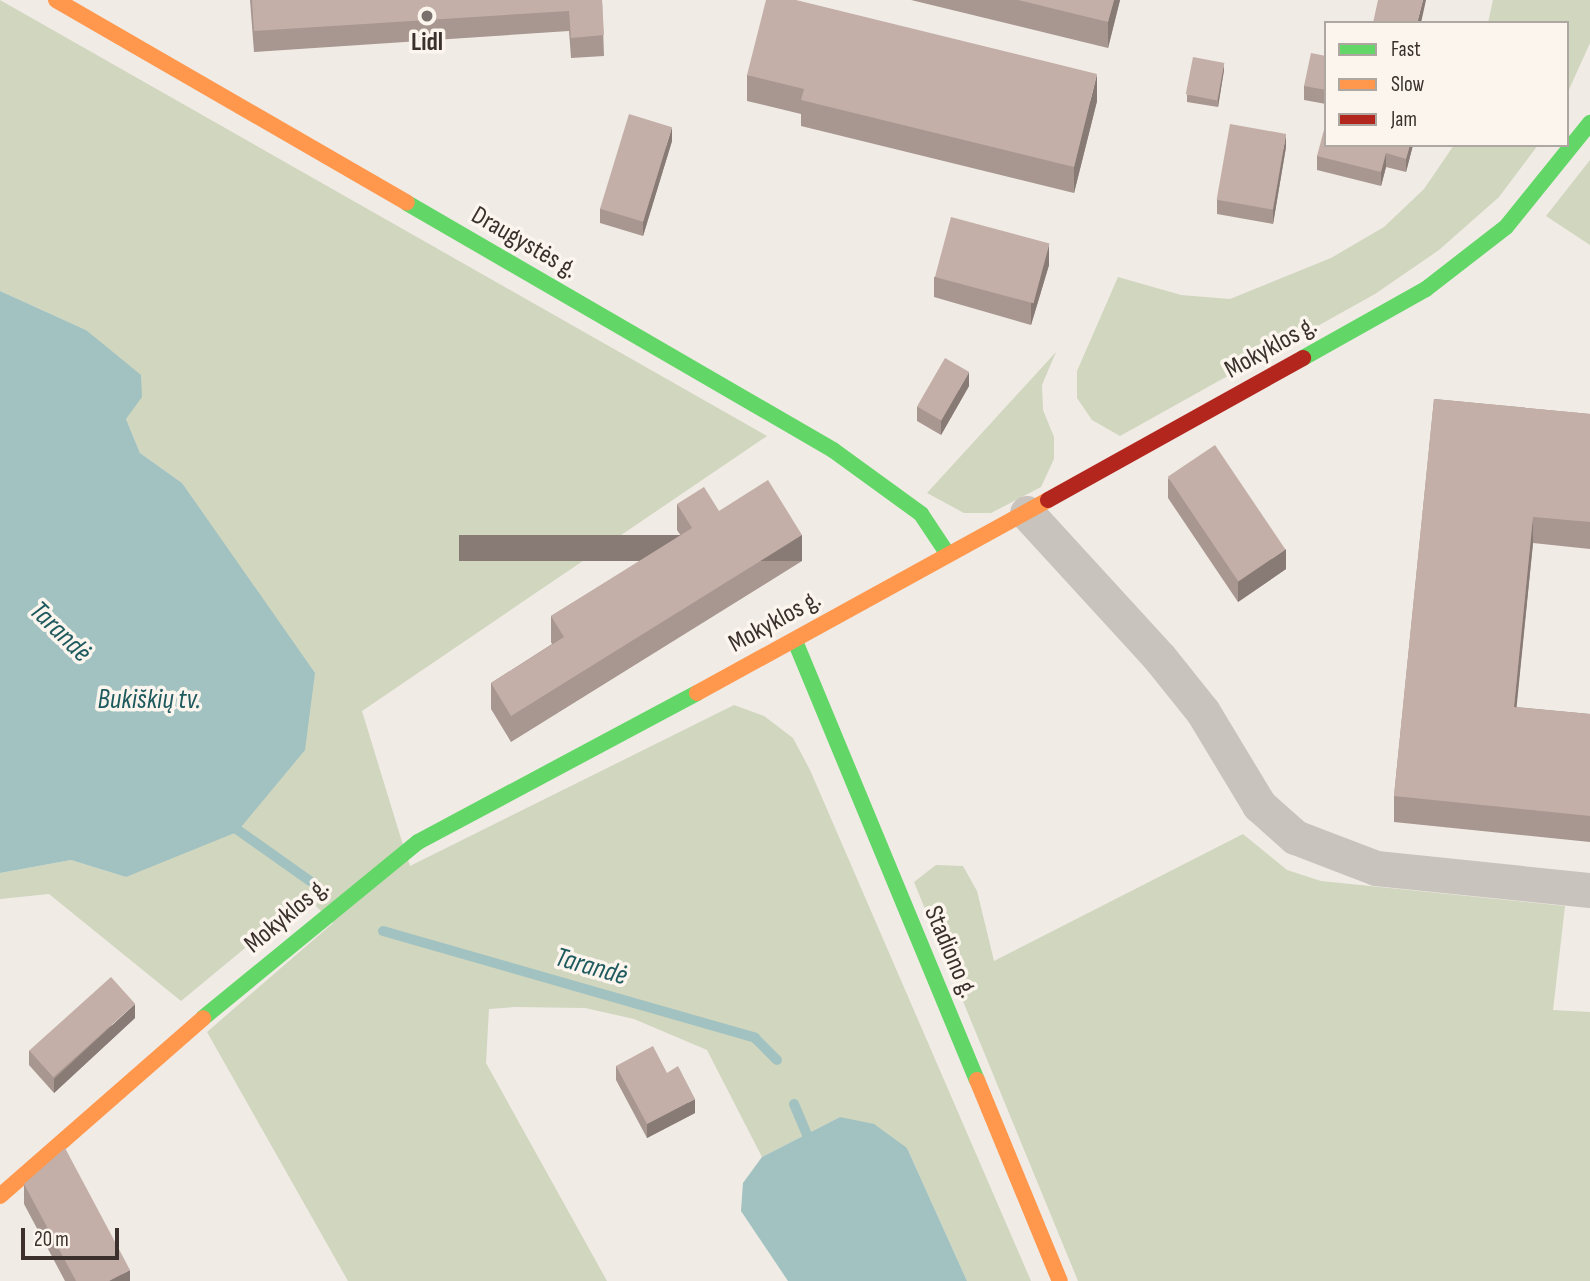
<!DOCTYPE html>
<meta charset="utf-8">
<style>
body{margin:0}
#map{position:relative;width:1590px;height:1281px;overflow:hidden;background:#f0ebe5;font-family:"Sofia Sans Condensed",sans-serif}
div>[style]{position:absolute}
.green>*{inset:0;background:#d1d6bf}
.water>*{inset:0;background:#a1c2c1}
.stream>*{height:10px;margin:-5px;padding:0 5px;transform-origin:5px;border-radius:5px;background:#a1c2c1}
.street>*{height:35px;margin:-17.5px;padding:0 17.5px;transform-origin:17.5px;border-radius:17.5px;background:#c9c3be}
.fast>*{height:16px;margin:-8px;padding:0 8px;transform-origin:8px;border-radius:8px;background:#63d668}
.slow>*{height:16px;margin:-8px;padding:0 8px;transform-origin:8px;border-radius:8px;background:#ff974d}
.jam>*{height:16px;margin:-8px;padding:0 8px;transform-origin:8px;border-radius:8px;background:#b3261e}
.wall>*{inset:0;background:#a89690}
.shaded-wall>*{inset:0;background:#887a75;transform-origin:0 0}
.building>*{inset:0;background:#c3afa7;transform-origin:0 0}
.dots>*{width:19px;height:19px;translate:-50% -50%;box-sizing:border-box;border:4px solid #fbf5ee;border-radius:50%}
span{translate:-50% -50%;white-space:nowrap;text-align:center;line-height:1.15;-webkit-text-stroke:7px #fbf5ee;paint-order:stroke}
.poi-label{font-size:26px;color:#3b302b;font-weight:700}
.street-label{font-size:26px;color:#3b302b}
.water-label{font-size:28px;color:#1f5a5e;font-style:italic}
.legend{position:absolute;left:1324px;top:21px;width:245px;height:126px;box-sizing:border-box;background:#fbf5ee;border:2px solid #aea6a0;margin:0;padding:9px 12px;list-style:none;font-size:21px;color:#3b302b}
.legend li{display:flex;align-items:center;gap:14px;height:35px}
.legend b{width:35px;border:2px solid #aea6a0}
.scale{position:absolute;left:21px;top:1228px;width:98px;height:32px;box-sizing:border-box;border:4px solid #3b302b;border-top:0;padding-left:9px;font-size:21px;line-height:24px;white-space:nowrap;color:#3b302b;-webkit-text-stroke:5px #fbf5ee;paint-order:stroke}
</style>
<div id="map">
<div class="green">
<div style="clip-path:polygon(0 0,767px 436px,362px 711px,399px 832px,410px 866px,734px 705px,764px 716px,793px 738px,810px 770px,1031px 1281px,967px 1281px,907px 1148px,840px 1117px,762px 1157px,707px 1050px,634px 1019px,585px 1008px,515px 1007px,489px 1009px,486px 1063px,607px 1281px,348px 1281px,207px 1032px,333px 923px,307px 897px,181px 1001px,49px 894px,0 899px,0 873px,71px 860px,126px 877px,223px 546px,182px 483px,140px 453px,126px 419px,141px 397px,86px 330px,0 291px)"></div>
<div style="clip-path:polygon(1493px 0,1590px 0,1590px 43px,1567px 94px,1567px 23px,1488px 23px)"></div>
<div style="clip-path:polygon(1454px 145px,1538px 145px,1499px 197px,1439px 250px,1375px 294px,1120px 436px,1092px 420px,1077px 398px,1077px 371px,1118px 277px,1181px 295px,1230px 299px,1331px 258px,1384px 227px,1424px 189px)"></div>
<div style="clip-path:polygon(1590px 160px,1590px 245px,1546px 216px)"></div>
<div style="clip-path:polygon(1056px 352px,1042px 385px,1043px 410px,1054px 437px,1054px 459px,1041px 487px,991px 513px,964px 513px,927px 493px)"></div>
<div style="clip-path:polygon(1243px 834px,1287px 870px,1321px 881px,1565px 906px,1553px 1010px,1590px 1012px,1590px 1281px,1078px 1281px,914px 882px,936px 865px,963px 866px,977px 891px,994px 961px)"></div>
</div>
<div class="water">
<div style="clip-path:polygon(0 291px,86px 330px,141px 375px,142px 397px,126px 419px,140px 453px,182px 483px,315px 673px,305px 750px,237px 832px,126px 877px,71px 860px,0 873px)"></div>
<div style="clip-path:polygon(840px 1117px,874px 1124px,907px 1148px,967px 1281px,788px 1281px,741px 1211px,743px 1183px,762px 1157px)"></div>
</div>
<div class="stream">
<div style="left:228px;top:823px;width:100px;rotate:35.3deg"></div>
<div style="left:383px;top:931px;width:387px;rotate:16deg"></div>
<div style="left:755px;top:1038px;width:31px;rotate:45deg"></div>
<div style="left:794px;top:1104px;width:43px;rotate:67deg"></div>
</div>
<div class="street">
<div style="left:1027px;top:513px;width:195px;rotate:47.5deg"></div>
<div style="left:1159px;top:657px;width:70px;rotate:51.3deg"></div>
<div style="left:1203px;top:712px;width:109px;rotate:58.9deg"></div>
<div style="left:1259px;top:805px;width:48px;rotate:41.6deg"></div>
<div style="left:1295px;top:837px;width:87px;rotate:20.9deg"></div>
<div style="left:1376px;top:868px;width:215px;rotate:5.9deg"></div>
</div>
<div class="fast">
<div style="left:407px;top:203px;width:492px;rotate:30.1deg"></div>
<div style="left:833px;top:450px;width:109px;rotate:36deg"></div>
<div style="left:921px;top:514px;width:47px;rotate:56.3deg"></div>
<div style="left:1303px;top:358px;width:141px;rotate:-29.3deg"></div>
<div style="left:1426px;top:289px;width:101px;rotate:-37.8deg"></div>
<div style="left:1506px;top:227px;width:134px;rotate:-51.1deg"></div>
<div style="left:795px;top:641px;width:475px;rotate:67.5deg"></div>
<div style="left:203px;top:1018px;width:278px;rotate:-39.3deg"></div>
<div style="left:418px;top:842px;width:316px;rotate:-28.1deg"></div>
</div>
<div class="slow">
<div style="left:56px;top:0;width:405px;rotate:30deg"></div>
<div style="left:697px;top:693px;width:401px;rotate:-28.8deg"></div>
<div style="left:977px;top:1080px;width:217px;rotate:67.6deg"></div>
<div style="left:0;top:1196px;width:270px;rotate:-41.2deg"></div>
</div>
<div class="jam">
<div style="left:1048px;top:500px;width:292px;rotate:-29.1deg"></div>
</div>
<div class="wall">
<div style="clip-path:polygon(250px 0,602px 0,604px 56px,571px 58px,569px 31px,254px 52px)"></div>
<div style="clip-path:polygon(911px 0,1120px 0,1108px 48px)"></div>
<div style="clip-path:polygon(1326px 56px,1326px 104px,1304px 100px,1304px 86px)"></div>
<div style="clip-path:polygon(1224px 70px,1218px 107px,1187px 102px,1187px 95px)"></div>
<div style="clip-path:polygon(747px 75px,1097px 101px,1074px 193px,801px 126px,801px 114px,747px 101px)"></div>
<div style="clip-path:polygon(672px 141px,643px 236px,600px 223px,600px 209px)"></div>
<div style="clip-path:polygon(1326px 145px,1413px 145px,1406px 172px,1386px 167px,1381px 186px,1317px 170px,1317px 156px)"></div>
<div style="clip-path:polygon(1286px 147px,1273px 224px,1217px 214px,1217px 200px)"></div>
<div style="clip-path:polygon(1049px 265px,1031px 325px,934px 297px,934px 277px)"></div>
<div style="clip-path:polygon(969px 386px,941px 435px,917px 421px,917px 407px)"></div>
<div style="clip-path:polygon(1434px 399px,1590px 414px,1590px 549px,1533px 543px,1516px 707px,1590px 714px,1590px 842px,1394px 822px,1394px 796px)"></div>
<div style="clip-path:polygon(1168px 478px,1286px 569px,1238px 602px,1168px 498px)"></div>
<div style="clip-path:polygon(677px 504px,719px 511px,802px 561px,511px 742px,491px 709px,491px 683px,552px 644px,551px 642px,551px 616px,681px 536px,677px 530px)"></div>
<div style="clip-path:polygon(135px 1018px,54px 1093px,29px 1065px,29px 1051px)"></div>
<div style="clip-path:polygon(616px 1066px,667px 1073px,695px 1113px,647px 1138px,616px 1080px)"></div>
<div style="clip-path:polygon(24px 1184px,130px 1281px,65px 1281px,24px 1204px)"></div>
</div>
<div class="shaded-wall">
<div style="clip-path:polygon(1114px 0,1120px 0,1108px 48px,1108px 22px)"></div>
<div style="clip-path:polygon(1423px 0,1426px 0,1421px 23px,1417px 23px)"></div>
<div style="clip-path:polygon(1224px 63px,1224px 70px,1218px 107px,1218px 100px)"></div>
<div style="clip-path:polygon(1097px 74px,1097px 101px,1074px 193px,1074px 167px)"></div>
<div style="clip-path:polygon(672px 127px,672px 141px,643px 236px,643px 222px)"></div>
<div style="clip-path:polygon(1286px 134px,1286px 147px,1273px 224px,1273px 210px)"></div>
<div style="clip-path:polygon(1410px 145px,1413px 145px,1406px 172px,1406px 159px)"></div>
<div style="clip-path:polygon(1386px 153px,1386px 167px,1381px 186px,1381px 172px)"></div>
<div style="clip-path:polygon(1049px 244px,1049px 265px,1031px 325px,1031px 304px)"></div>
<div style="clip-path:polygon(969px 372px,969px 386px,941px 435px,941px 421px)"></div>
<div style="clip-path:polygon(1533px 517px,1533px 543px,1514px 733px,1514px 707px)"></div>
<div style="left:802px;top:535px;width:26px;height:343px;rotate:90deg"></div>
<div style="clip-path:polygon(1286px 549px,1286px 569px,1238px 602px,1238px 582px)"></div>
<div style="clip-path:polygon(135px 1004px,135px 1018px,54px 1093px,54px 1079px)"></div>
<div style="clip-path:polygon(695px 1099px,695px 1113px,647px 1138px,647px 1124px)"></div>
<div style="clip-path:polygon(130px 1270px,130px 1281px,109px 1281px)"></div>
</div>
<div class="building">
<div style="clip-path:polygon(252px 0,602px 0,604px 35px,571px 38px,569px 11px,254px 31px)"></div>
<div style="clip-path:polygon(766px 0,796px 0,1097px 74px,1074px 167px,801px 100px,804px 89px,747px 75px)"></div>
<div style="clip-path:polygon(1018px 0,1114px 0,1108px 22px)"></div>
<div style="clip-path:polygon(1378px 0,1423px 0,1417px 23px,1373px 23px)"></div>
<div style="clip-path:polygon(1311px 53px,1326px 56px,1326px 90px,1304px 86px)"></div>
<div style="left:1193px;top:57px;width:32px;height:38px;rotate:11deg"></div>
<div style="left:629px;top:114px;width:45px;height:99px;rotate:17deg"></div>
<div style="clip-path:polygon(1326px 122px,1326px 145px,1410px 145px,1406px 159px,1386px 153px,1381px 172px,1317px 156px)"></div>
<div style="left:1230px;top:124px;width:57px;height:77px;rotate:10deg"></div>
<div style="left:951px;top:217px;width:102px;height:62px;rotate:15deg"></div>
<div style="left:945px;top:358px;width:28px;height:56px;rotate:30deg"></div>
<div style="clip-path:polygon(1434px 399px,1590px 414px,1590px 522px,1533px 517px,1514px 707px,1590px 714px,1590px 816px,1394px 796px)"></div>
<div style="left:1215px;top:445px;width:126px;height:57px;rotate:56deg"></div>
<div style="clip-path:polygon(768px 480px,802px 535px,511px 716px,491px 683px,564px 637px,551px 616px,692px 528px,677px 504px,704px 487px,719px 511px)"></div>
<div style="left:111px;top:977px;width:36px;height:110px;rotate:48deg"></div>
<div style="clip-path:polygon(653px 1046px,667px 1073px,678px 1066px,695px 1099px,647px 1124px,616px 1066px)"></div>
<div style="clip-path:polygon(65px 1148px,130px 1270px,109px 1281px,76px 1281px,24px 1184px)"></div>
</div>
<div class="dots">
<div style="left:427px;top:16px;background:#7a716c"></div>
</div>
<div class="poi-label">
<span style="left:427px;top:43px">Lidl</span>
</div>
<div class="street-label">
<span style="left:524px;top:243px;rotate:30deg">Draugystės g.</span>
<span style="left:1271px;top:348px;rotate:-29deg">Mokyklos g.</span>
<span style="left:775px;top:622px;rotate:-29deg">Mokyklos g.</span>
<span style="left:287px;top:916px;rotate:-40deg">Mokyklos g.</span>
<span style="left:950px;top:952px;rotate:67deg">Stadiono g.</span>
</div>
<div class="water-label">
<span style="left:60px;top:632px;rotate:44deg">Tarandė</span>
<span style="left:149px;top:700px">Bukiškių tv.</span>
<span style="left:591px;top:967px;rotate:16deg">Tarandė</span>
</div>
<ul class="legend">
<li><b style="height:9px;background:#63d668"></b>Fast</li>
<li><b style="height:9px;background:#ff974d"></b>Slow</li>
<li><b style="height:9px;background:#b3261e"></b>Jam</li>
</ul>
<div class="scale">20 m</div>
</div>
